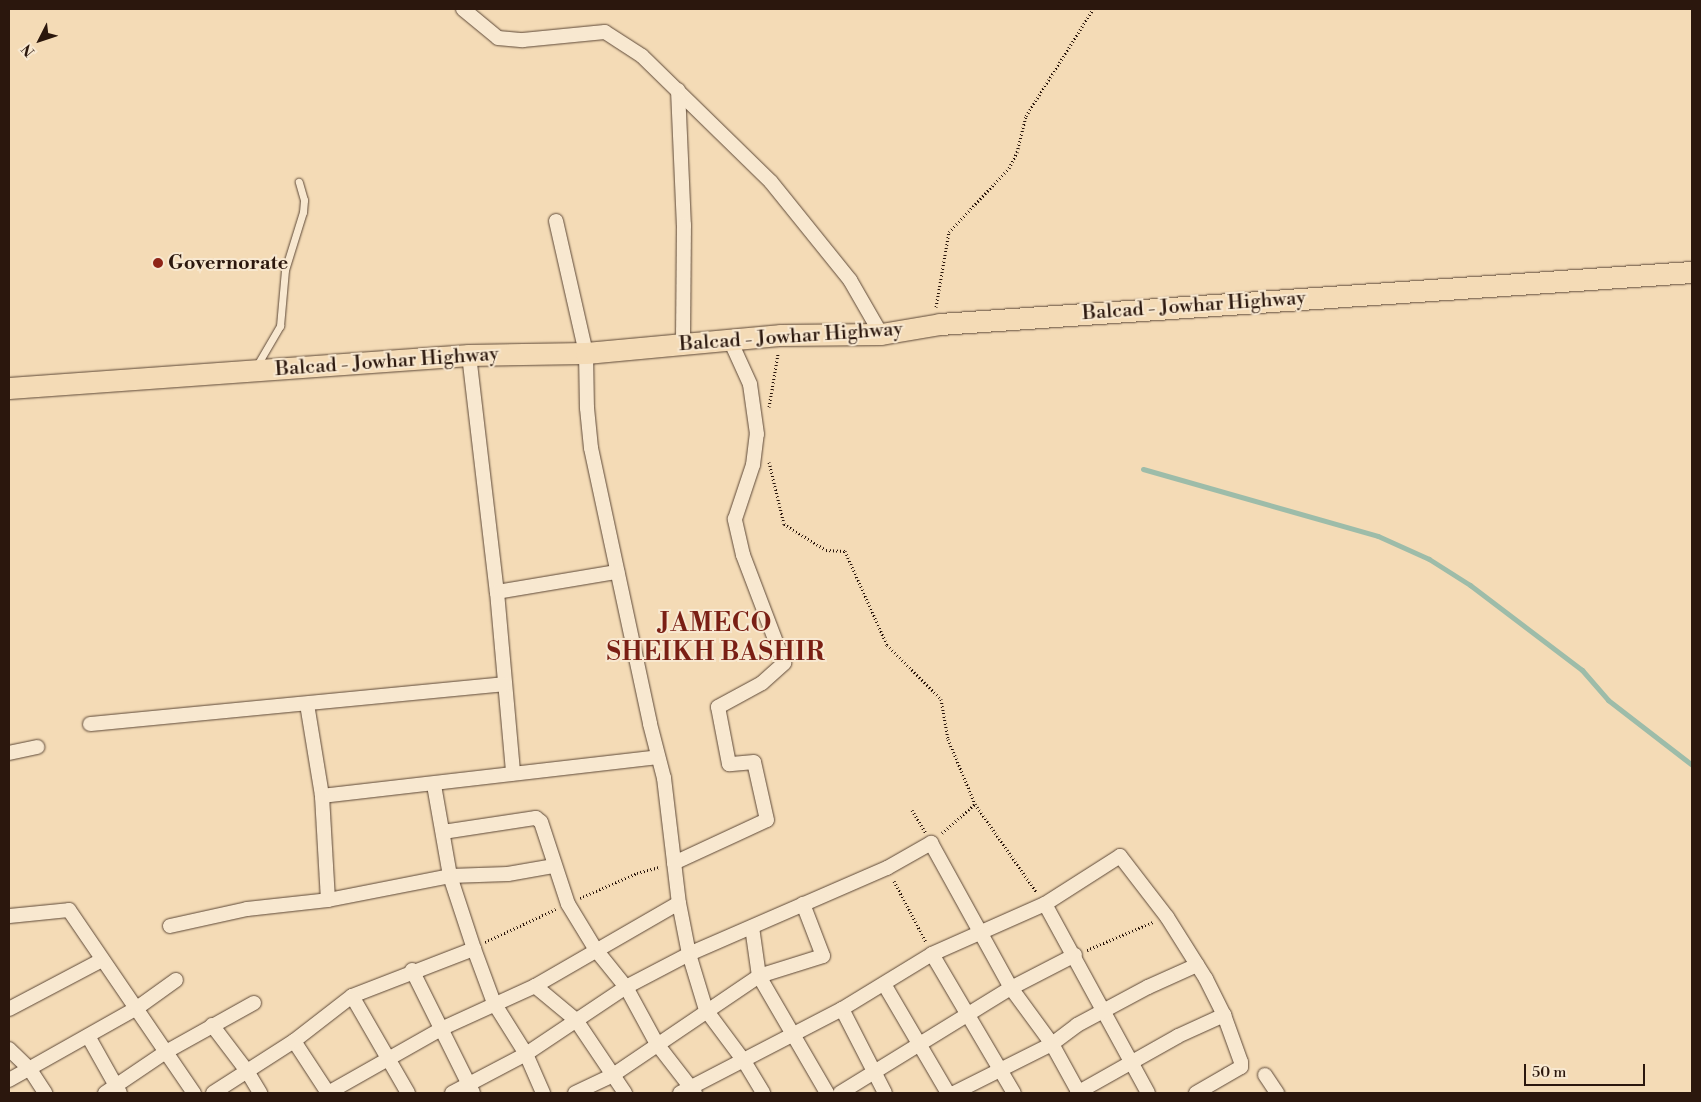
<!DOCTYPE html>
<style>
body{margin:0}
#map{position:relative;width:1701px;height:1102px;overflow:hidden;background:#f4dbb6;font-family:"Libre Bodoni",serif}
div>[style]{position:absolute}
.stream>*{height:5px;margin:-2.5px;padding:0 2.5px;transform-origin:2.5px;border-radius:2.5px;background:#9dbca9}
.path>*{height:3px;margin-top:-1.5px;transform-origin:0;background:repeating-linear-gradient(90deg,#2b170d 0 1px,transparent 0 3.5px)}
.roads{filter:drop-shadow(0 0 1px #5d4837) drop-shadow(0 0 1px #5d4837)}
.service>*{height:7px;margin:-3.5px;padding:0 3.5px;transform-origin:3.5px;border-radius:3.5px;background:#f8e8d0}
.minor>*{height:14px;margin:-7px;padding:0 7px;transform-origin:7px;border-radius:7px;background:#f8e8d0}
.primary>*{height:21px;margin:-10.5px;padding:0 10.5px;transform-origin:10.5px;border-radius:10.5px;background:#f4dbb6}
.dots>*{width:14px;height:14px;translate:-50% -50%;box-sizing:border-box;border:2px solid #f8e8d0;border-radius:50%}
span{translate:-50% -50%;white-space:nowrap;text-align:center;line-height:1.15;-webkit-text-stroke:4px #f8e8d0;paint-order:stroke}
.poi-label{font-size:20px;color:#2b170d;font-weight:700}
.left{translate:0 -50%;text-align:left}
.street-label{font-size:20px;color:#2b170d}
.district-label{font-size:25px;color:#7a1f14;font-weight:700;letter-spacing:1px}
.frame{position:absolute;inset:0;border:10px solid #2b170d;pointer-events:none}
.north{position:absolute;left:15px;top:15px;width:50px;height:50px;-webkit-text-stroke:4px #f8e8d0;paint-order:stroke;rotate:229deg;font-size:14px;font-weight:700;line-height:20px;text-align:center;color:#2b170d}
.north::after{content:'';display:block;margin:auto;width:18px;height:22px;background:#2b170d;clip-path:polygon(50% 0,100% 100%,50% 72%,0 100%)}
.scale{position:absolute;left:1524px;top:1064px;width:121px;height:22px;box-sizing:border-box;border:2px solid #2b170d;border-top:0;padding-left:6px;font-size:15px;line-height:18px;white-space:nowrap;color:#2b170d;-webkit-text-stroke:4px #f8e8d0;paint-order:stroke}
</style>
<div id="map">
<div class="stream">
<div style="left:1143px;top:469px;width:244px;rotate:15.9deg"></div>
<div style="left:1378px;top:536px;width:56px;rotate:24.3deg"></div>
<div style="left:1429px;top:559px;width:49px;rotate:32.4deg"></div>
<div style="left:1470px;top:585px;width:141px;rotate:37.2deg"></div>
<div style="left:1582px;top:670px;width:40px;rotate:49deg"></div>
<div style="left:1608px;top:700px;width:106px;rotate:37.7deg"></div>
</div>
<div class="path">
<div style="left:936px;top:307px;width:76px;rotate:-80.2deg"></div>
<div style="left:949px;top:232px;width:88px;rotate:-46.8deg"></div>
<div style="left:1009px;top:168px;width:18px;rotate:-63deg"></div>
<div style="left:1017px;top:152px;width:37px;rotate:-76deg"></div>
<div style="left:1026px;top:116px;width:126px;rotate:-57.9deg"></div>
<div style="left:769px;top:407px;width:54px;rotate:-80.4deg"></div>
<div style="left:769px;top:462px;width:64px;rotate:76.4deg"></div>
<div style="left:784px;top:524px;width:49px;rotate:31.8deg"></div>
<div style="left:826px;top:550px;width:19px;rotate:3deg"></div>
<div style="left:845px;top:551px;width:103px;rotate:65.9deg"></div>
<div style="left:887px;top:645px;width:76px;rotate:45deg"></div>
<div style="left:941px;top:699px;width:41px;rotate:80.1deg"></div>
<div style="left:948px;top:739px;width:70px;rotate:67.4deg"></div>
<div style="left:975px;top:804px;width:108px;rotate:55.1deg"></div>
<div style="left:912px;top:810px;width:26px;rotate:59deg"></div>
<div style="left:942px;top:833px;width:44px;rotate:-41.3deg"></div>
<div style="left:894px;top:881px;width:69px;rotate:62.3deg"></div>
<div style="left:580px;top:898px;width:62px;rotate:-23.7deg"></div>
<div style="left:637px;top:873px;width:24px;rotate:-15deg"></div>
<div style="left:485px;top:942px;width:78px;rotate:-24.9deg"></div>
<div style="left:1087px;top:950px;width:72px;rotate:-23deg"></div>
</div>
<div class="roads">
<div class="service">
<div style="left:256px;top:367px;width:48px;rotate:-59.7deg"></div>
<div style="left:280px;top:326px;width:56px;rotate:-84.9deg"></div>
<div style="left:285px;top:270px;width:61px;rotate:-72.8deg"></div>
<div style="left:303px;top:212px;width:12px;rotate:-85deg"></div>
<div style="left:304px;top:200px;width:19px;rotate:-106deg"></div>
</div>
<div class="minor">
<div style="left:463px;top:9px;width:45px;rotate:39.6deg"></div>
<div style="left:498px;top:38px;width:25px;rotate:5deg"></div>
<div style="left:523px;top:40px;width:82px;rotate:-5.6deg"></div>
<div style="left:605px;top:32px;width:44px;rotate:33deg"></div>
<div style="left:642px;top:56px;width:180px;rotate:44.3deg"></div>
<div style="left:771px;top:182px;width:126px;rotate:51.1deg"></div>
<div style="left:850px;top:280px;width:62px;rotate:60.1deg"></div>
<div style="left:678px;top:90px;width:135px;rotate:87.5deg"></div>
<div style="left:684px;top:225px;width:119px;rotate:90.5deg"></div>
<div style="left:556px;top:221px;width:135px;rotate:77.2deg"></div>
<div style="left:586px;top:353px;width:55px;rotate:89deg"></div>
<div style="left:587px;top:408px;width:40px;rotate:84.3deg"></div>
<div style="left:591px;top:448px;width:282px;rotate:77.9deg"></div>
<div style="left:650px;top:724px;width:56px;rotate:75.5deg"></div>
<div style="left:664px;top:778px;width:126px;rotate:83.2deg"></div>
<div style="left:679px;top:903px;width:52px;rotate:78.9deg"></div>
<div style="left:689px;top:954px;width:59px;rotate:73.1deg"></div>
<div style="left:706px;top:1010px;width:64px;rotate:53.3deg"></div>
<div style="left:744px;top:1061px;width:37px;rotate:59deg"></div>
<div style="left:469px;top:355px;width:239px;rotate:83.3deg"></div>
<div style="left:497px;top:592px;width:182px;rotate:84.9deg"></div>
<div style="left:497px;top:592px;width:122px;rotate:-9.5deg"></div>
<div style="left:307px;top:704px;width:93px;rotate:80.7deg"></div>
<div style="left:322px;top:796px;width:338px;rotate:-6.6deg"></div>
<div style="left:90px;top:724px;width:416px;rotate:-5.5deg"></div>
<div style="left:9px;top:753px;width:29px;rotate:-12deg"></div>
<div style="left:434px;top:785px;width:92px;rotate:80deg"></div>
<div style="left:450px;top:876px;width:77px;rotate:71.8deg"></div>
<div style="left:474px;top:949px;width:58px;rotate:69.7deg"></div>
<div style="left:494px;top:1003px;width:60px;rotate:57.9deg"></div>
<div style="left:526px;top:1054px;width:43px;rotate:66.4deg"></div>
<div style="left:322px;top:796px;width:104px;rotate:86.7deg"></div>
<div style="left:443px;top:832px;width:94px;rotate:-8.6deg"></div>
<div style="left:536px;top:818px;width:6px;rotate:39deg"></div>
<div style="left:541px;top:822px;width:86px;rotate:71.8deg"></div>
<div style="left:568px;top:904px;width:54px;rotate:58.7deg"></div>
<div style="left:596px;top:950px;width:48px;rotate:51deg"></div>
<div style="left:626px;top:987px;width:65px;rotate:61.5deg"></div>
<div style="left:657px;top:1044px;width:62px;rotate:52.2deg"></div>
<div style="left:674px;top:863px;width:102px;rotate:-24.8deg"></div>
<div style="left:767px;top:820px;width:59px;rotate:-102.6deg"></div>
<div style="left:754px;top:762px;width:25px;rotate:175deg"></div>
<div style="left:729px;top:764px;width:58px;rotate:-100.9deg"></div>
<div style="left:718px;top:707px;width:50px;rotate:-28.6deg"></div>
<div style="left:762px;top:683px;width:30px;rotate:-42deg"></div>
<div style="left:784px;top:663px;width:116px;rotate:-110.8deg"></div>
<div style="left:743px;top:555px;width:37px;rotate:-103deg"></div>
<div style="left:735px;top:519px;width:57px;rotate:-71.6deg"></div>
<div style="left:753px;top:465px;width:31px;rotate:-83deg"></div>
<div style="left:757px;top:434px;width:50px;rotate:-98deg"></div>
<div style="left:750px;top:384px;width:48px;rotate:-114.4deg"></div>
<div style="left:1045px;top:904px;width:215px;rotate:61.4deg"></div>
<div style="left:9px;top:916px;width:60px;rotate:-5.7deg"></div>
<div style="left:69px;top:910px;width:222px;rotate:55.7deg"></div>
<div style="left:170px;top:926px;width:79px;rotate:-12.4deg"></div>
<div style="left:247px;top:909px;width:81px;rotate:-6.3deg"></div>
<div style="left:328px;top:900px;width:124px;rotate:-11.1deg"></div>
<div style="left:450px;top:876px;width:58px;rotate:-2deg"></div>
<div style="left:508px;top:874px;width:47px;rotate:-9.9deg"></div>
<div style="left:752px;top:927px;width:49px;rotate:81.9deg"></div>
<div style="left:759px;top:976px;width:135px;rotate:59.8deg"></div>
<div style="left:932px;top:954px;width:161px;rotate:59.5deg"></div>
<div style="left:412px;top:970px;width:137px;rotate:63.6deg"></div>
<div style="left:884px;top:984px;width:126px;rotate:59.6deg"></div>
<div style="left:535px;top:986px;width:53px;rotate:39.7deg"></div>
<div style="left:576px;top:1020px;width:88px;rotate:56.1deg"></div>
<div style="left:352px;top:996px;width:112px;rotate:60deg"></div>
<div style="left:9px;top:1009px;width:105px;rotate:-27.8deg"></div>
<div style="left:842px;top:1009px;width:94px;rotate:62.9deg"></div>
<div style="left:212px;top:1025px;width:58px;rotate:52.7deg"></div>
<div style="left:247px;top:1071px;width:26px;rotate:59deg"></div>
<div style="left:88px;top:1036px;width:65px;rotate:60.7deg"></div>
<div style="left:294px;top:1041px;width:62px;rotate:56.8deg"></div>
<div style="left:328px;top:1093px;width:132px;rotate:-29.5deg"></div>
<div style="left:443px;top:1028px;width:101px;rotate:-24.5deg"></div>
<div style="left:535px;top:986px;width:166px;rotate:-30deg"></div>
<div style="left:9px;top:1049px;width:28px;rotate:44deg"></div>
<div style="left:29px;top:1068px;width:30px;rotate:57deg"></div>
<div style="left:1265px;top:1075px;width:22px;rotate:56deg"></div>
<div style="left:9px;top:1080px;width:147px;rotate:-29.4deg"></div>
<div style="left:137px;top:1008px;width:48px;rotate:-35.7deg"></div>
<div style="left:105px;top:1093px;width:71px;rotate:-34.1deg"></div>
<div style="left:164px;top:1053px;width:103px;rotate:-29.1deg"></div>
<div style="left:213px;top:1093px;width:96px;rotate:-32.7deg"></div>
<div style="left:294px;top:1041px;width:73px;rotate:-37.8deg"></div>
<div style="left:352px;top:996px;width:131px;rotate:-21.1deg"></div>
<div style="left:452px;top:1093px;width:84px;rotate:-27.8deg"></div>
<div style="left:526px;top:1054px;width:120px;rotate:-33.8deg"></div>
<div style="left:626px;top:987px;width:71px;rotate:-27.6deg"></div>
<div style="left:689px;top:954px;width:216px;rotate:-23.5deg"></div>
<div style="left:887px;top:868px;width:51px;rotate:-29.6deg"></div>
<div style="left:931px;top:843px;width:166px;rotate:61.1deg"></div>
<div style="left:1011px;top:988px;width:69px;rotate:53.8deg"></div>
<div style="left:1052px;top:1044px;width:56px;rotate:61.1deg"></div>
<div style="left:575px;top:1093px;width:42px;rotate:-25.3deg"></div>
<div style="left:613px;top:1075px;width:176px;rotate:-34.1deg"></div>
<div style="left:759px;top:976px;width:67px;rotate:-17.4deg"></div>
<div style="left:823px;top:956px;width:56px;rotate:-111deg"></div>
<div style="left:680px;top:1093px;width:182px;rotate:-27.4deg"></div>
<div style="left:842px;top:1009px;width:105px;rotate:-31.4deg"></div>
<div style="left:932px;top:954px;width:124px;rotate:-23.9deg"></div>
<div style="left:1045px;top:904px;width:89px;rotate:-32.6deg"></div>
<div style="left:1120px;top:856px;width:77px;rotate:52.4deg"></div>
<div style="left:1167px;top:917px;width:73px;rotate:57.8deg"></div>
<div style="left:1206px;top:979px;width:40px;rotate:63.4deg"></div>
<div style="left:1224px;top:1015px;width:50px;rotate:70.1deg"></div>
<div style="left:1241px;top:1062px;width:5px;rotate:90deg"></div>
<div style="left:1241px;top:1067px;width:52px;rotate:150deg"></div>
<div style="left:840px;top:1093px;width:201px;rotate:-31.6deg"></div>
<div style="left:1011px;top:988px;width:72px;rotate:-27.3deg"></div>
<div style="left:954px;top:1093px;width:110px;rotate:-26.6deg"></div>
<div style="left:1052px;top:1044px;width:31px;rotate:-37deg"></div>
<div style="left:1077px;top:1025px;width:81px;rotate:-28.2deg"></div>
<div style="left:1148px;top:987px;width:54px;rotate:-24.2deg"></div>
<div style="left:1077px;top:1093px;width:116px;rotate:-29.4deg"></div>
<div style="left:1178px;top:1036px;width:51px;rotate:-24.5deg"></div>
</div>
<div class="primary">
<div style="left:9px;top:388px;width:461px;rotate:-4.1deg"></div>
<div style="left:469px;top:355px;width:117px;rotate:-1deg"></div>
<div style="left:586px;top:353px;width:196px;rotate:-5.3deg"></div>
<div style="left:781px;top:335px;width:100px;rotate:-0.6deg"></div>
<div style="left:881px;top:334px;width:60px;rotate:-9.6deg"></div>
<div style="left:940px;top:324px;width:754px;rotate:-3.96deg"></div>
</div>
</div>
<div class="dots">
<div style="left:158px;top:263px;background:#8f2418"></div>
</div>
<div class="poi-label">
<span class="left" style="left:168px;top:263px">Governorate</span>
</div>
<div class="street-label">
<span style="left:1194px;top:306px;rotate:-4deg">Balcad - Jowhar Highway</span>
<span style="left:791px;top:337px;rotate:-4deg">Balcad - Jowhar Highway</span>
<span style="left:387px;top:362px;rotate:-4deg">Balcad - Jowhar Highway</span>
</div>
<div class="district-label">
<span style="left:716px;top:639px">JAMECO<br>SHEIKH BASHIR</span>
</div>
<div class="frame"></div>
<div class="north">N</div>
<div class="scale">50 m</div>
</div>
